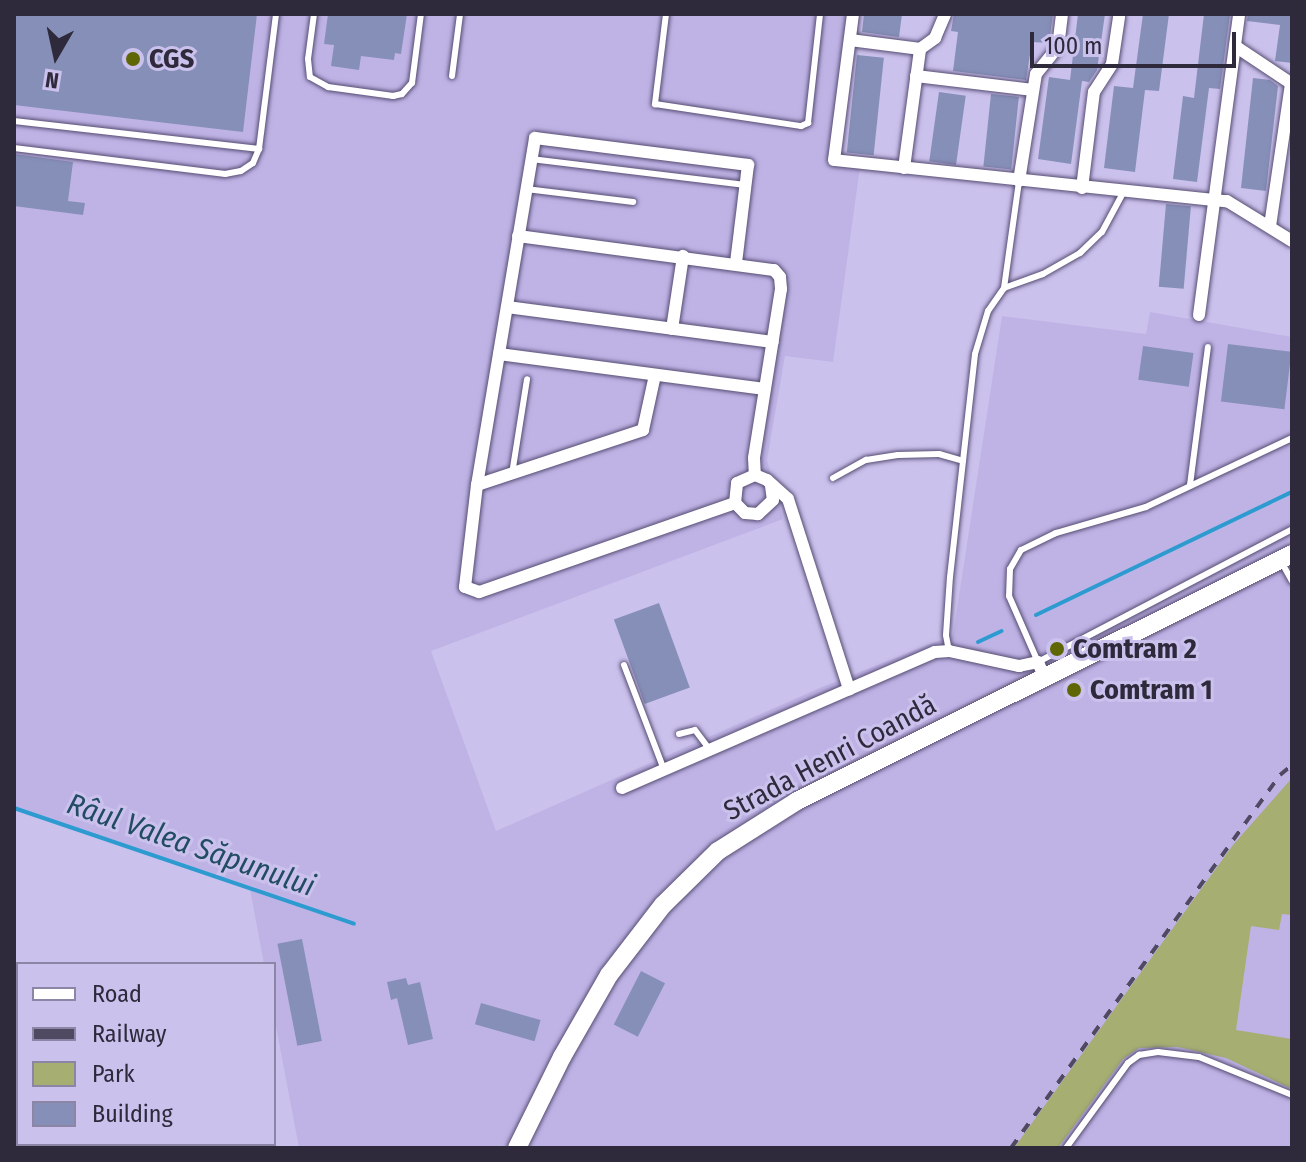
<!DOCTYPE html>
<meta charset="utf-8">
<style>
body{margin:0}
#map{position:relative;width:1306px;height:1162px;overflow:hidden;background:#cbc1ed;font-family:"Fira Sans Condensed",sans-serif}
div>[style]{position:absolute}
.built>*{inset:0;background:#bfb3e6}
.green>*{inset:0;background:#a6ae72}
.stream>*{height:4px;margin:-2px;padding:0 2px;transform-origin:2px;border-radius:2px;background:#2e9bd0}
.building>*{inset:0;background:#868fb8;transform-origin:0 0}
.roads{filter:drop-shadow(0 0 2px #564d72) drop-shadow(0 0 2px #564d72)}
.service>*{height:6px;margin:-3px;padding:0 3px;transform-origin:3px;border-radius:3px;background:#fff}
.minor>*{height:12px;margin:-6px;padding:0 6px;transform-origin:6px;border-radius:6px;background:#fff}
.primary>*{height:18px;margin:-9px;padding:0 9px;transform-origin:9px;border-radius:9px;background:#fff}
.rail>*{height:4px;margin-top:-2px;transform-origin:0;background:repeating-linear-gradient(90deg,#4f4a62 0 10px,transparent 0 20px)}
.dots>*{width:22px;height:22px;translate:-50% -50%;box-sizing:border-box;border:4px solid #cbc1ed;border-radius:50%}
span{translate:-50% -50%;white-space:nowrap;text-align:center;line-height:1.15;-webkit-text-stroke:6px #cbc1ed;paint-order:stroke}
.poi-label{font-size:28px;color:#2e2a3c;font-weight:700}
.left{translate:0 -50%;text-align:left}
.street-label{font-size:28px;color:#2e2a3c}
.water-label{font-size:30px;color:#214c63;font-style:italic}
.frame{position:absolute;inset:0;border:16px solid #2e2a3c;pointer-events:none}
.legend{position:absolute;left:16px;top:962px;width:260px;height:184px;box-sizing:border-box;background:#cbc1ed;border:2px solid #8c85a6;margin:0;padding:10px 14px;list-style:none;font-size:24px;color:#2e2a3c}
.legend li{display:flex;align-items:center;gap:16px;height:40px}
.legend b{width:40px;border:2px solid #8c85a6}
.north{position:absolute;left:16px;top:16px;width:80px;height:80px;-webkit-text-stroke:6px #cbc1ed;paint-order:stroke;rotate:189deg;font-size:22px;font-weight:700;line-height:32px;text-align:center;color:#2e2a3c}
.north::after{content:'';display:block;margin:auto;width:28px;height:36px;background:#2e2a3c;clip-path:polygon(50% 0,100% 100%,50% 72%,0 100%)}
.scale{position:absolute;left:1030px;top:32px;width:206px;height:36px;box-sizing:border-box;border:4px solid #2e2a3c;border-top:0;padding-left:10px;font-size:24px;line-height:28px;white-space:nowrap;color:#2e2a3c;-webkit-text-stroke:6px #cbc1ed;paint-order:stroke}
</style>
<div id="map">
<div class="built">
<div style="clip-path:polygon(14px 14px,854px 14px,833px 162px,860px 167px,833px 362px,785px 356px,767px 460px,783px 519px,431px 651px,496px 831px,822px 687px,953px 635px,1002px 316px,1146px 334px,1150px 312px,1292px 337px,1292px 1148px,299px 1148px,274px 1016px,274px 964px,264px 964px,250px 889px,14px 809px)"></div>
</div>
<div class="green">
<div style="clip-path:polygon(1292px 778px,1292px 915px,1282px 914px,1279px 930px,1251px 926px,1236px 1030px,1292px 1039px,1292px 1089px,1226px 1058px,1178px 1047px,1139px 1048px,1123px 1059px,1058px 1148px,1014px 1148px,1233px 845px)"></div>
</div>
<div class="stream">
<div style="left:1036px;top:615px;width:284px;rotate:-25.7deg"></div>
<div style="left:978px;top:642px;width:26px;rotate:-25deg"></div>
<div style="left:14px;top:808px;width:359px;rotate:18.8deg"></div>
</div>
<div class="building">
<div style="clip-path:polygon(14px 14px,257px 14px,243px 132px,14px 105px)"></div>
<div style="clip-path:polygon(328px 14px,407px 14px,401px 54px,395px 53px,394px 60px,361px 56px,359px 70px,331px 66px,334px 45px,324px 44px)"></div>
<div style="clip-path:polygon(864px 14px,902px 14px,899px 37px,862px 32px)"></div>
<div style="clip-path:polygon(954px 14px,1053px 14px,1049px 43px,1032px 42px,1026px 80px,953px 71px,958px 32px,951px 31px)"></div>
<div style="clip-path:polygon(1078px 14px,1105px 14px,1097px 70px,1089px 82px,1082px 81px,1071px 164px,1038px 159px,1049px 77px,1070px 80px)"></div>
<div style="clip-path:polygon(1143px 14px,1169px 14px,1159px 91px,1145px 90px,1135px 172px,1104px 168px,1114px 86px,1133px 88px)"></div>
<div style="clip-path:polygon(1204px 14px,1230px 14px,1220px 89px,1209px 88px,1197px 182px,1173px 179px,1183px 96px,1194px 98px)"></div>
<div style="clip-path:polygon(1248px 14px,1292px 14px,1292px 63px,1275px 61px,1280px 25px,1247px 21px)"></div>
<div style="left:857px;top:55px;width:27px;height:98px;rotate:6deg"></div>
<div style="clip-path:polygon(1253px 78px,1270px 80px,1278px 86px,1266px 191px,1241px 188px)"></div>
<div style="left:939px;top:92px;width:27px;height:70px;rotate:8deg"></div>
<div style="left:991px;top:94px;width:28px;height:73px;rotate:6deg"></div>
<div style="clip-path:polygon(14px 154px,73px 162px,68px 201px,85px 203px,83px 215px,14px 206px)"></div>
<div style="left:1166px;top:204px;width:25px;height:83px;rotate:5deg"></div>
<div style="left:1228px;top:344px;width:64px;height:58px;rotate:7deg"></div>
<div style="left:1143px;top:346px;width:51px;height:34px;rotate:8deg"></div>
<div style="left:659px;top:603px;width:90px;height:48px;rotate:70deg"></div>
<div style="left:302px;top:939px;width:104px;height:25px;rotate:79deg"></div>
<div style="left:641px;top:971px;width:27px;height:60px;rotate:27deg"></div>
<div style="clip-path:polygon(406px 978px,408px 985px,420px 982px,433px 1039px,408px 1045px,397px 998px,391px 1000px,387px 982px)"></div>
<div style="left:481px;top:1003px;width:62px;height:22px;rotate:16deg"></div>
</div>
<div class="roads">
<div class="service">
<div style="left:314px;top:14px;width:45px;rotate:97.6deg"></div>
<div style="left:308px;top:59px;width:18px;rotate:84deg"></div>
<div style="left:310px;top:77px;width:21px;rotate:29deg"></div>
<div style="left:328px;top:87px;width:66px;rotate:7.9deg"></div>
<div style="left:393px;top:96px;width:9px;rotate:-13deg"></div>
<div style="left:402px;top:94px;width:15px;rotate:-48deg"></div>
<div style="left:412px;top:83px;width:70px;rotate:-82.6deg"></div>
<div style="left:666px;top:14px;width:91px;rotate:97deg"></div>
<div style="left:655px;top:104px;width:148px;rotate:8.6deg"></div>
<div style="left:801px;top:126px;width:8px;rotate:-23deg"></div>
<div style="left:808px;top:123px;width:110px;rotate:-83.7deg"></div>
<div style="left:452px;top:76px;width:63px;rotate:-82.6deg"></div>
<div style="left:14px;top:121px;width:247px;rotate:6.5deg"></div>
<div style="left:14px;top:148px;width:213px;rotate:7deg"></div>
<div style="left:225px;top:174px;width:16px;rotate:-11deg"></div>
<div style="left:241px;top:171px;width:14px;rotate:-34deg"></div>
<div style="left:253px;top:163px;width:15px;rotate:-67deg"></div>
<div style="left:259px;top:149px;width:136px;rotate:-82.8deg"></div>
<div style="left:531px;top:159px;width:216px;rotate:6.9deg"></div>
<div style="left:526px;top:189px;width:108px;rotate:6.9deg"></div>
<div style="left:1004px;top:288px;width:108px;rotate:-82deg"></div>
<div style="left:1292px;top:438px;width:161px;rotate:154.7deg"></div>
<div style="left:1146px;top:507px;width:94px;rotate:163.9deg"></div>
<div style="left:1056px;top:533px;width:39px;rotate:154deg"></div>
<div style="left:1021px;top:550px;width:22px;rotate:120deg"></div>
<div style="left:1010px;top:569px;width:27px;rotate:92deg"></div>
<div style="left:1009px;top:596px;width:72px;rotate:66.3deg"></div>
<div style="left:1038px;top:662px;width:287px;rotate:-27.6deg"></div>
<div style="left:512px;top:474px;width:96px;rotate:-81deg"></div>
<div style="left:833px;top:478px;width:38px;rotate:-29deg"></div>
<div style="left:866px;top:460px;width:32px;rotate:-9deg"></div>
<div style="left:898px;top:455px;width:41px;rotate:-1.4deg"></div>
<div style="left:939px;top:454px;width:25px;rotate:16deg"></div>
<div style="left:1190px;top:485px;width:139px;rotate:-82.6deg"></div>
<div style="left:1282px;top:563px;width:21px;rotate:61deg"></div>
<div style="left:949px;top:651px;width:16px;rotate:-101deg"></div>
<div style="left:946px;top:635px;width:58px;rotate:-86.1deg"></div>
<div style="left:950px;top:577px;width:224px;rotate:-83.6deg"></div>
<div style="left:975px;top:354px;width:45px;rotate:-73.2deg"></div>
<div style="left:988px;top:311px;width:28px;rotate:-55deg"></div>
<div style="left:1004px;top:288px;width:41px;rotate:-19.7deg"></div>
<div style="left:1043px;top:274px;width:43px;rotate:-29.6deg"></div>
<div style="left:1080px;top:253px;width:30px;rotate:-44deg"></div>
<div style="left:1102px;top:232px;width:44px;rotate:-61.7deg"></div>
<div style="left:624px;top:665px;width:112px;rotate:69.1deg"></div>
<div style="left:679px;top:734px;width:16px;rotate:-14deg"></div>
<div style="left:695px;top:730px;width:25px;rotate:53deg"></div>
<div style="left:1066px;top:1148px;width:105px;rotate:-53.9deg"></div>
<div style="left:1128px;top:1063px;width:14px;rotate:-36deg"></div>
<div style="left:1139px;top:1055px;width:19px;rotate:-9deg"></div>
<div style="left:1158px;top:1052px;width:41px;rotate:7deg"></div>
<div style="left:1199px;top:1057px;width:100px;rotate:22.2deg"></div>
</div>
<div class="minor">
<div style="left:853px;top:14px;width:147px;rotate:97.4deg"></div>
<div style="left:834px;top:160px;width:395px;rotate:6deg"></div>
<div style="left:1227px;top:201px;width:76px;rotate:31.6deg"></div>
<div style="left:850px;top:40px;width:71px;rotate:7.3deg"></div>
<div style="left:1235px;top:46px;width:69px;rotate:33.7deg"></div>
<div style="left:916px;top:76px;width:118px;rotate:6.8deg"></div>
<div style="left:904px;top:168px;width:120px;rotate:-82.3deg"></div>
<div style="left:920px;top:49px;width:19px;rotate:-36deg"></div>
<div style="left:935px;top:38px;width:26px;rotate:-67deg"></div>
<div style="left:1019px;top:181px;width:108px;rotate:-81deg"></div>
<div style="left:1036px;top:74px;width:35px;rotate:-51deg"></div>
<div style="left:1058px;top:47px;width:33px;rotate:-83deg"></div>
<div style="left:1082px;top:188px;width:97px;rotate:-82.9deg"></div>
<div style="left:1094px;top:92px;width:33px;rotate:-57deg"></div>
<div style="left:1112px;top:64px;width:48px;rotate:-81.5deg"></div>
<div style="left:1270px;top:226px;width:145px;rotate:-81.6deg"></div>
<div style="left:518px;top:236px;width:258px;rotate:7.6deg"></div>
<div style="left:774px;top:270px;width:9px;rotate:49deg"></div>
<div style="left:780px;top:277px;width:12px;rotate:85deg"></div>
<div style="left:781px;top:289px;width:171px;rotate:99.1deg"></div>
<div style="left:754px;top:458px;width:17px;rotate:87deg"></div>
<div style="left:507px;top:307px;width:268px;rotate:7.5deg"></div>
<div style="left:1199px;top:315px;width:304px;rotate:-82.4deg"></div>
<div style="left:672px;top:329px;width:74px;rotate:-81.4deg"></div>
<div style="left:499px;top:354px;width:268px;rotate:7.5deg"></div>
<div style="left:477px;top:485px;width:175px;rotate:-18.3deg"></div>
<div style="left:643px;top:430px;width:56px;rotate:-77.7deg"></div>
<div style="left:771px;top:486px;width:14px;rotate:82deg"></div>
<div style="left:773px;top:500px;width:21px;rotate:137deg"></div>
<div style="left:758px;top:514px;width:13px;rotate:-176deg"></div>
<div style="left:745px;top:513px;width:14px;rotate:-135deg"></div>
<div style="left:735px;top:503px;width:20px;rotate:-84deg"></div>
<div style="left:737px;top:483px;width:20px;rotate:-24deg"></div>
<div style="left:755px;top:475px;width:13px;rotate:23deg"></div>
<div style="left:767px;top:480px;width:28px;rotate:42deg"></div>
<div style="left:788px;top:499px;width:200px;rotate:72.2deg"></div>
<div style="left:735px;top:503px;width:271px;rotate:160.8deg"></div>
<div style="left:479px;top:592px;width:15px;rotate:-160deg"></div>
<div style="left:465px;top:587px;width:103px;rotate:-83.3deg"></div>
<div style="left:477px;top:485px;width:352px;rotate:-80.5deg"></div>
<div style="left:535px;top:138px;width:215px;rotate:7.2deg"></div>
<div style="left:748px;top:165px;width:99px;rotate:97deg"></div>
<div style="left:622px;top:788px;width:341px;rotate:-23.5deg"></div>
<div style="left:935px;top:652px;width:14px;rotate:-4deg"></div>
<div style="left:949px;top:651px;width:72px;rotate:12.1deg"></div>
<div style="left:1019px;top:666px;width:19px;rotate:-12deg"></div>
<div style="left:1038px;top:662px;width:18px;rotate:68deg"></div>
</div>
<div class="primary">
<div style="left:517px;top:1148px;width:102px;rotate:-63.7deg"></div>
<div style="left:562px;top:1057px;width:95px;rotate:-60.2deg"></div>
<div style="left:609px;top:975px;width:88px;rotate:-52.4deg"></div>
<div style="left:663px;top:905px;width:77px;rotate:-44.5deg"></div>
<div style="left:718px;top:851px;width:93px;rotate:-32.3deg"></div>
<div style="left:797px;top:801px;width:553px;rotate:-26.52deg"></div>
</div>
</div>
<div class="rail">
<div style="left:1292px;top:946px;width:70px;rotate:90deg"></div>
<div style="left:1011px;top:1148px;width:460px;rotate:-54.2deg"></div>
<div style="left:1280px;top:775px;width:16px;rotate:-40deg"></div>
</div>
<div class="dots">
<div style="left:133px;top:59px;background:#5e6605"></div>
<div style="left:1057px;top:649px;background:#5e6605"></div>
<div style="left:1074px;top:690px;background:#5e6605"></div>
</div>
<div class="poi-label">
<span class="left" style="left:149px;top:59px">CGS</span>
<span class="left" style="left:1073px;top:649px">Comtram 2</span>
<span class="left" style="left:1090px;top:690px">Comtram 1</span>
</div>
<div class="street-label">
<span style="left:830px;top:758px;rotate:-28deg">Strada Henri Coandă</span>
</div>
<div class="water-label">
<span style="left:191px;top:845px;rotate:19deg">Râul Valea Săpunului</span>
</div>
<div class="frame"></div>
<ul class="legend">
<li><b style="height:10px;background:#fff"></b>Road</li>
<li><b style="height:10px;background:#4f4a62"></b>Railway</li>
<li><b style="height:22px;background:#a6ae72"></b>Park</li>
<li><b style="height:22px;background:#868fb8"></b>Building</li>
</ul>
<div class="north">N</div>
<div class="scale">100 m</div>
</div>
